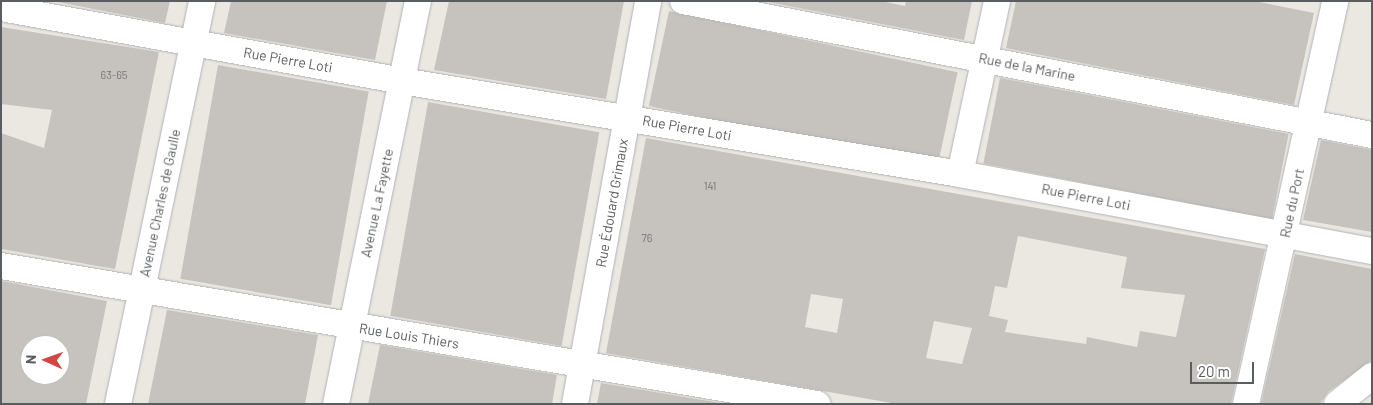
<!DOCTYPE html>
<meta charset="utf-8">
<style>
body{margin:0}
#map{position:relative;width:1373px;height:405px;overflow:hidden;background:#ebe8e2;font-family:Barlow,sans-serif}
div>[style]{position:absolute}
.building>*{inset:0;background:#c6c3be;transform-origin:0 0}
.roads{filter:drop-shadow(0 0 1px #afb2b5) drop-shadow(0 0 1px #afb2b5)}
.minor>*{height:26px;margin:-13px;padding:0 13px;transform-origin:13px;border-radius:13px;background:#fff}
span{translate:-50% -50%;white-space:nowrap;text-align:center;line-height:1.15;-webkit-text-stroke:4px #fff;paint-order:stroke}
.number-label{font-size:11px;color:#757678}
.number-label span{-webkit-text-stroke-width:0}
.street-label{font-size:14px;color:#5a5d60}
.frame{position:absolute;inset:0;border:2px solid #5a5d60;pointer-events:none}
.north{position:absolute;left:20px;top:335px;width:50px;height:50px;box-sizing:border-box;background:#fff;border:1px solid #bdbebf;border-radius:50%;rotate:272deg;font-size:14px;font-weight:700;line-height:20px;text-align:center;color:#5a5d60}
.north::after{content:'';display:block;margin:auto;width:18px;height:22px;background:#d14741;clip-path:polygon(50% 0,100% 100%,50% 72%,0 100%)}
.scale{position:absolute;left:1190px;top:362px;width:64px;height:22px;box-sizing:border-box;border:2px solid #5a5d60;border-top:0;padding-left:6px;font-size:15px;line-height:18px;white-space:nowrap;color:#5a5d60;-webkit-text-stroke:4px #fff;paint-order:stroke}
</style>
<div id="map">
<div class="building">
<div style="clip-path:polygon(53px 1px,170px 1px,165px 23px)"></div>
<div style="clip-path:polygon(231px 1px,387px 1px,375px 60px,224px 33px)"></div>
<div style="clip-path:polygon(449px 1px,624px 1px,606px 99px,434px 70px)"></div>
<div style="clip-path:polygon(763px 1px,881px 1px,905px 6px,906px 1px,972px 1px,964px 40px)"></div>
<div style="clip-path:polygon(1016px 1px,1254px 1px,1314px 13px,1294px 105px,1006px 48px)"></div>
<div style="left:669px;top:11px;width:295px;height:97px;rotate:12deg"></div>
<div style="clip-path:polygon(1px 27px,159px 52px,115px 269px,1px 249px,1px 133px,44px 148px,52px 110px,1px 104px)"></div>
<div style="left:218px;top:65px;width:153px;height:217px;rotate:10deg"></div>
<div style="left:1000px;top:78px;width:294px;height:87px;rotate:11deg"></div>
<div style="left:428px;top:102px;width:174px;height:217px;rotate:10deg"></div>
<div style="clip-path:polygon(evenodd,646px 138px,1265px 249px,1231px 404px,897px 404px,606px 353px,646px 138px,1018px 236px,1127px 257px,1121px 288px,1185px 295px,1176px 337px,1140px 331px,1137px 347px,1087px 337px,1086px 344px,1005px 332px,1008px 320px,989px 316px,995px 286px,1007px 288px,1018px 236px,646px 138px,811px 294px,843px 299px,837px 333px,805px 327px,811px 294px,646px 138px,934px 321px,972px 328px,962px 364px,926px 358px,934px 321px)"></div>
<div style="clip-path:polygon(1321px 140px,1372px 150px,1372px 232px,1303px 220px)"></div>
<div style="clip-path:polygon(1295px 254px,1372px 269px,1372px 360px,1328px 392px,1320px 404px,1261px 404px)"></div>
<div style="clip-path:polygon(evenodd,1px 281px,107px 301px,86px 404px,1px 404px,1px 281px,30px 345px,60px 345px,60px 375px,30px 375px,30px 345px)"></div>
<div style="clip-path:polygon(167px 310px,318px 335px,305px 404px,148px 404px)"></div>
<div style="clip-path:polygon(380px 345px,557px 375px,552px 404px,368px 404px)"></div>
<div style="clip-path:polygon(601px 383px,726px 404px,597px 404px)"></div>
</div>
<div class="roads">
<div class="minor">
<div style="left:683px;top:1px;width:702px;rotate:11.01deg"></div>
<div style="left:1px;top:8px;width:408px;rotate:10.3deg"></div>
<div style="left:402px;top:81px;width:566px;rotate:9.46deg"></div>
<div style="left:960px;top:174px;width:419px;rotate:10.6deg"></div>
<div style="left:960px;top:174px;width:177px;rotate:-77.9deg"></div>
<div style="left:1px;top:266px;width:828px;rotate:9.6deg"></div>
<div style="left:118px;top:404px;width:412px;rotate:-78.2deg"></div>
<div style="left:336px;top:404px;width:411px;rotate:-78.5deg"></div>
<div style="left:575px;top:404px;width:410px;rotate:-79.7deg"></div>
<div style="left:1246px;top:404px;width:413px;rotate:-77.5deg"></div>
<div style="left:1337px;top:404px;width:45px;rotate:-38.7deg"></div>
</div>
</div>
<div class="number-label">
<span style="left:114px;top:75px">63-65</span>
<span style="left:710px;top:186px">141</span>
<span style="left:647px;top:238px">76</span>
</div>
<div class="street-label">
<span style="left:288px;top:60px;rotate:10deg">Rue Pierre Loti</span>
<span style="left:1027px;top:67px;rotate:11deg">Rue de la Marine</span>
<span style="left:687px;top:128px;rotate:10deg">Rue Pierre Loti</span>
<span style="left:1086px;top:197px;rotate:11deg">Rue Pierre Loti</span>
<span style="left:160px;top:203px;rotate:-78deg">Avenue Charles de Gaulle</span>
<span style="left:377px;top:203px;rotate:-78deg">Avenue La Fayette</span>
<span style="left:612px;top:203px;rotate:-80deg">Rue Édouard Grimaux</span>
<span style="left:1292px;top:203px;rotate:-78deg">Rue du Port</span>
<span style="left:409px;top:336px;rotate:9deg">Rue Louis Thiers</span>
</div>
<div class="frame"></div>
<div class="north">N</div>
<div class="scale">20 m</div>
</div>
